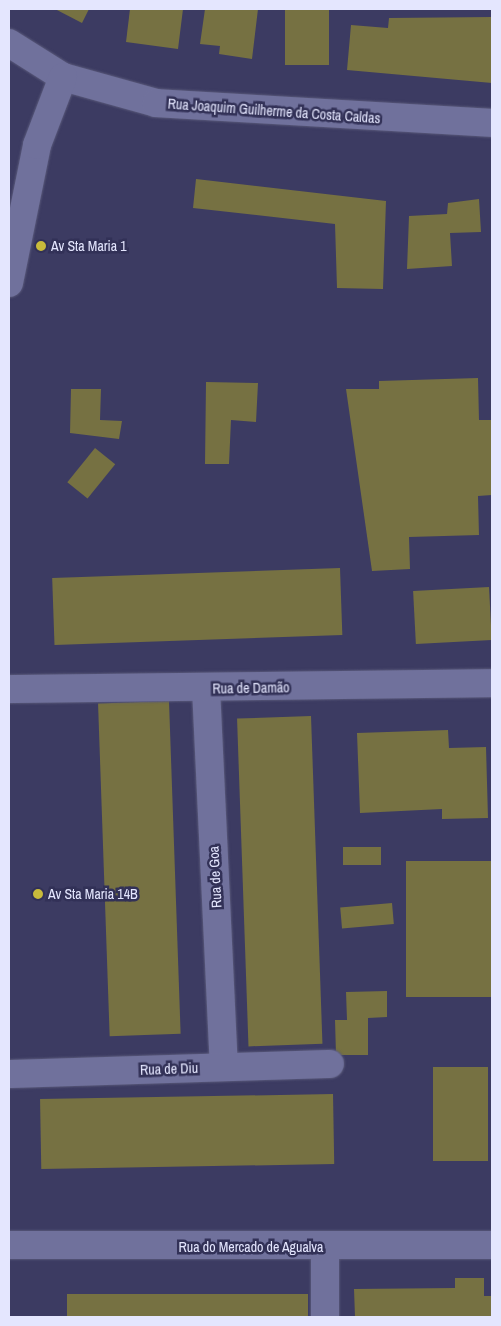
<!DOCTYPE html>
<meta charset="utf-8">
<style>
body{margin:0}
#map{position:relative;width:501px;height:1326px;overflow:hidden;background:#3c3b62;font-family:"Archivo Narrow",sans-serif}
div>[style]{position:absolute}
.building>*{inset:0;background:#767142;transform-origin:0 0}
.roads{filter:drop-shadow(0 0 1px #59597a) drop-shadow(0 0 1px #59597a)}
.minor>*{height:28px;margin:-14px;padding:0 14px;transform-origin:14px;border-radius:14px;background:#70719c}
.dots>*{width:14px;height:14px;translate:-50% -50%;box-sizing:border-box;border:2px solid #323157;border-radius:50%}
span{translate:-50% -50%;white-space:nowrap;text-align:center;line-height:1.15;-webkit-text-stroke:5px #323157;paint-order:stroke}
.street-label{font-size:14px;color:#e4e6fe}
.poi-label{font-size:14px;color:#e4e6fe}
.left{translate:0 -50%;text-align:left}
.frame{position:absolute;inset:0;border:10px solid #e4e6fe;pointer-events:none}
</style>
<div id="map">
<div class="building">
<div style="clip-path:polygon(55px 9px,89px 9px,82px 23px)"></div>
<div style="clip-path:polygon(130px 9px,183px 9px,178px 49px,126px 42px)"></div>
<div style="clip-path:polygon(205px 9px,258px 9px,252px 59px,219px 54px,220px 46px,200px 44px)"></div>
<div style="left:285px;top:9px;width:44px;height:56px"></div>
<div style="clip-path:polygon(492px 17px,492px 83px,347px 70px,351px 25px,388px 28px,389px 18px)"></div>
<div style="clip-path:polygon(196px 179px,386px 201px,383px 289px,337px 288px,335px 224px,193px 208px)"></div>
<div style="clip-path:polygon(479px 199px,481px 232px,450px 233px,452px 266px,407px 269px,409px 216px,447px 214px,448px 203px)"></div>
<div style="clip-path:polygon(478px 378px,479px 420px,491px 420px,492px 450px,492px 495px,478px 496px,479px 535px,409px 537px,410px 569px,372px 571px,346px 389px,379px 389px,379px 381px)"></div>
<div style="clip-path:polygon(206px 382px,258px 383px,256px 422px,231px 420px,229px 464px,205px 464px)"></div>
<div style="clip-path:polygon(71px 389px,101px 389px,100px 420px,122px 421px,119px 439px,70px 433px)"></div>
<div style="left:95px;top:448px;width:26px;height:44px;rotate:39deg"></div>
<div style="left:340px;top:568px;width:67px;height:288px;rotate:88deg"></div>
<div style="left:489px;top:587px;width:53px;height:76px;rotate:87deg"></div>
<div style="left:169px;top:701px;width:333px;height:71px;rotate:88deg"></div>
<div style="left:311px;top:716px;width:328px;height:74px;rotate:88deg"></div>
<div style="clip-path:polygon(448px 730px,449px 748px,486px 747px,488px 818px,442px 819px,442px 809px,360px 813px,357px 733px)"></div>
<div style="left:343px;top:847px;width:38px;height:18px"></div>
<div style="left:492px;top:861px;width:136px;height:86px;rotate:90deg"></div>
<div style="left:392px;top:903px;width:21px;height:52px;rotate:85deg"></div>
<div style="clip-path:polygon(387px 991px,387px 1017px,368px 1018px,368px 1055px,336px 1055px,335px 1020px,347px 1020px,346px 992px)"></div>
<div style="left:488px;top:1067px;width:94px;height:55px;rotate:90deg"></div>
<div style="left:333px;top:1094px;width:70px;height:293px;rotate:89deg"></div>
<div style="clip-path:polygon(455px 1278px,484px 1278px,484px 1296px,492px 1296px,492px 1317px,355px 1317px,354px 1289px,455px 1288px)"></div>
<div style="left:308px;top:1294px;width:23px;height:241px;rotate:90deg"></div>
</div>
<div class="roads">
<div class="minor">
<div style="left:9px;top:43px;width:64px;rotate:32.2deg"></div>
<div style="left:63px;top:77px;width:97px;rotate:15.6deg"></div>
<div style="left:156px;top:103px;width:337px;rotate:3.4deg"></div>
<div style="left:9px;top:283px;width:141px;rotate:-78.5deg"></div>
<div style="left:37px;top:145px;width:73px;rotate:-69.1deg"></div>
<div style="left:206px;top:688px;width:379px;rotate:87.3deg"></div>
<div style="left:9px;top:689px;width:483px;rotate:-0.7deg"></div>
<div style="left:9px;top:1074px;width:321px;rotate:-1.8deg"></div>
<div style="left:9px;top:1245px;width:483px"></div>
<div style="left:325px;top:1248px;width:69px;rotate:90deg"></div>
</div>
</div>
<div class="dots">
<div style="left:41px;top:246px;background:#c9bb3b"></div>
<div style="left:38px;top:894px;background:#c9bb3b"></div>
</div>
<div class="street-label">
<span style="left:274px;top:111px;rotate:4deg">Rua Joaquim Guilherme da Costa Caldas</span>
<span style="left:251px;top:688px;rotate:-1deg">Rua de Damão</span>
<span style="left:215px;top:877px;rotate:-93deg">Rua de Goa</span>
<span style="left:169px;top:1069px;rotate:-2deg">Rua de Diu</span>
<span style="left:251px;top:1247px">Rua do Mercado de Agualva</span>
</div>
<div class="poi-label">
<span class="left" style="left:51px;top:246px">Av Sta Maria 1</span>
<span class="left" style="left:48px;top:894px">Av Sta Maria 14B</span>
</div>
<div class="frame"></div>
</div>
